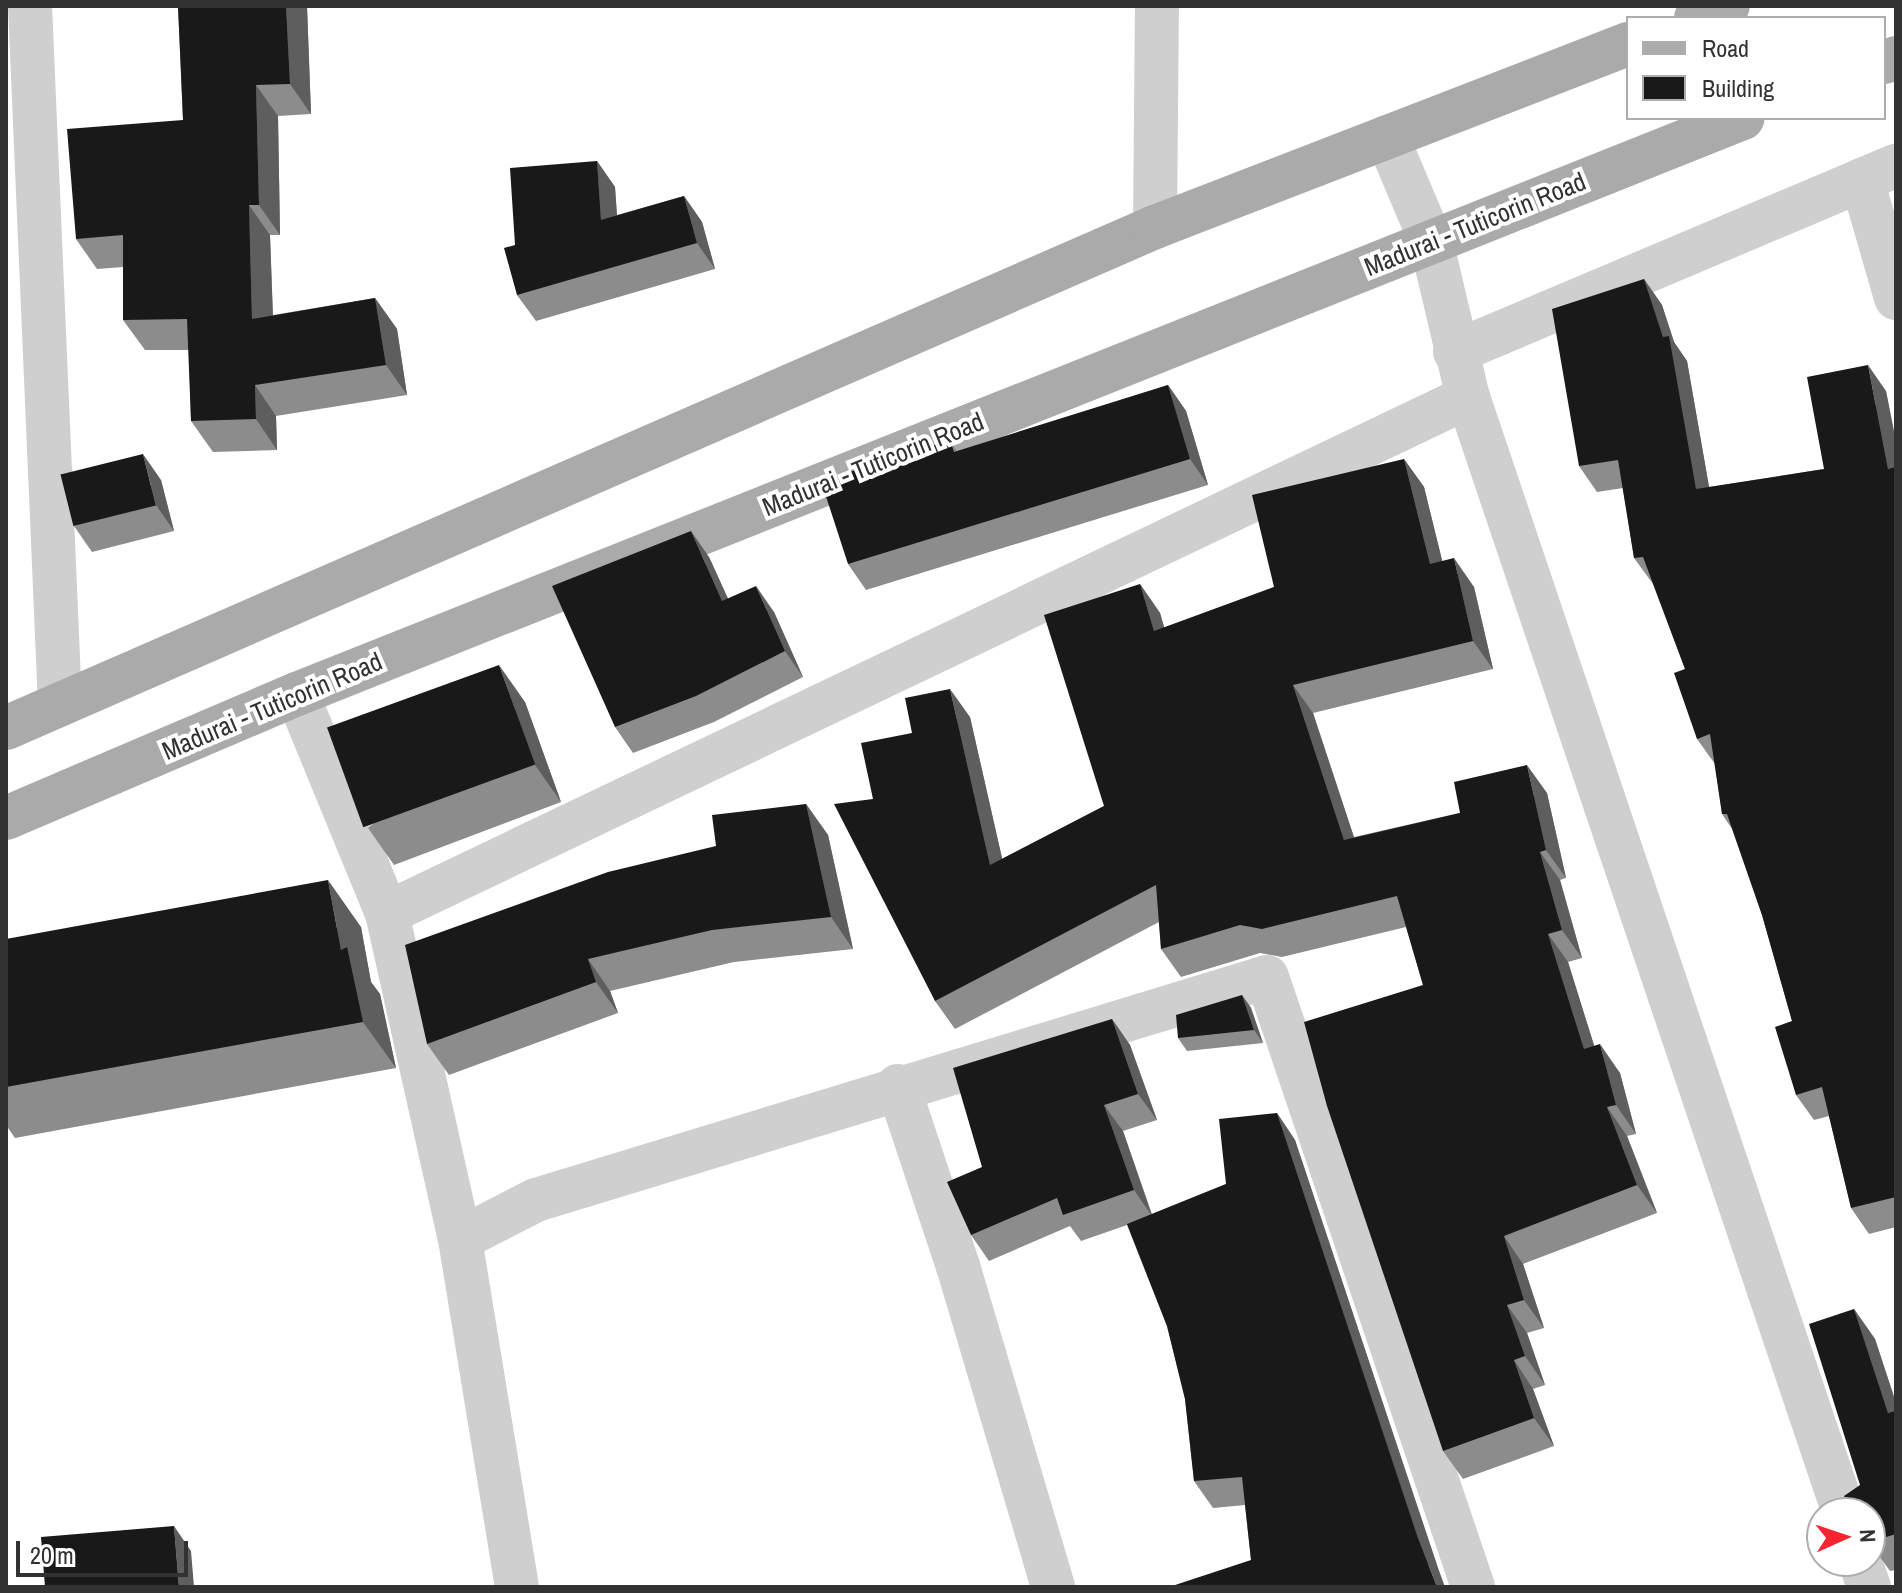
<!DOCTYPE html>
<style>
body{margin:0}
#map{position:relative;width:1902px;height:1593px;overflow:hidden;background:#fff;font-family:"Archivo Narrow",sans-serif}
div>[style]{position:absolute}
.minor>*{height:44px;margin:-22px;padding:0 22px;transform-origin:22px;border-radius:22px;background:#cfcfcf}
.major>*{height:44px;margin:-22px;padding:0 22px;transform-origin:22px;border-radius:22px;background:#aaa}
.wall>*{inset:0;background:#8c8c8c}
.shaded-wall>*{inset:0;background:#5e5e5e}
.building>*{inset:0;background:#191919;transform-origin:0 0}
span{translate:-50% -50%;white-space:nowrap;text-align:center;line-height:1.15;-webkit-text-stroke:8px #fff;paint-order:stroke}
.street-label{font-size:26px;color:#323232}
.frame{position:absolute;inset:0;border:8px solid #323232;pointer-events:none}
.legend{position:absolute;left:1626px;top:16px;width:260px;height:104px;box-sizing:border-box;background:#fff;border:2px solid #adadad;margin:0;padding:10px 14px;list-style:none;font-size:24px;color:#323232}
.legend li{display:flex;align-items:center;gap:16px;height:40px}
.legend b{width:40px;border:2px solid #adadad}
.north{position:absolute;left:1806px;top:1497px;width:80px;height:80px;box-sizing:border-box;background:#fff;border:2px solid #adadad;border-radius:50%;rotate:87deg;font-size:22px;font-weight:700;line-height:32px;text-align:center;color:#323232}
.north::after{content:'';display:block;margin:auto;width:28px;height:36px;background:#f62630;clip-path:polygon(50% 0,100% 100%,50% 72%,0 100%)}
.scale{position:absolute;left:16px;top:1541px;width:172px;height:36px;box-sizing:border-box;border:4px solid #323232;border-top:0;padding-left:10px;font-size:24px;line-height:28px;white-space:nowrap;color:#323232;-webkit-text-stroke:6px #fff;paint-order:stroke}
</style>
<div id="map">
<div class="minor">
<div style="left:30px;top:6px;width:699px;rotate:87.54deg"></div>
<div style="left:1387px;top:137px;width:113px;rotate:67.1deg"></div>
<div style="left:1431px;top:241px;width:160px;rotate:76.7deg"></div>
<div style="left:1468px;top:397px;width:1178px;rotate:71.38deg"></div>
<div style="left:1862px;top:180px;width:123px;rotate:73.9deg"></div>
<div style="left:1155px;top:227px;width:221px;rotate:-89.5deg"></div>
<div style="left:1455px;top:352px;width:479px;rotate:-22.9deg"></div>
<div style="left:297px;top:694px;width:237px;rotate:67.7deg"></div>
<div style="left:387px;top:913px;width:334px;rotate:77.4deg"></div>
<div style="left:460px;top:1239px;width:353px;rotate:80.7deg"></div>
<div style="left:387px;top:913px;width:1198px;rotate:-25.52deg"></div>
<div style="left:898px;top:1086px;width:190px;rotate:71.6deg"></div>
<div style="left:958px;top:1266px;width:335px;rotate:73.5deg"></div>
<div style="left:460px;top:1239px;width:85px;rotate:-27.2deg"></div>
<div style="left:536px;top:1200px;width:764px;rotate:-16.96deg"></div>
<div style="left:1267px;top:977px;width:644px;rotate:71.34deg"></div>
<div style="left:1860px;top:1561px;width:28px;rotate:71deg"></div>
</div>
<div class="major">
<div style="left:1696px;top:18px;width:34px;rotate:-21deg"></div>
<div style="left:1884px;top:62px;width:13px;rotate:-18deg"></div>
<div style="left:6px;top:728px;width:1253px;rotate:-23.56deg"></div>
<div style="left:1155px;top:227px;width:507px;rotate:-21.15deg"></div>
<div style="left:6px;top:818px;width:316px;rotate:-23.1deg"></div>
<div style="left:297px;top:694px;width:1556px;rotate:-21.72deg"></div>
</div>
<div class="wall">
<div style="clip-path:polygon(178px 6px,307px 6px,311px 114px,278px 116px,280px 235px,270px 235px,273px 315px,375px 298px,397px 329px,407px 395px,276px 416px,277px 450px,213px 452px,191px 421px,189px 350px,145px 350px,123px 320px,123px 267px,97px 269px,76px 239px,183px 120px)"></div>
<div style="clip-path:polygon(597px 161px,615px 187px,617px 215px,684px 196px,702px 222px,715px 269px,536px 321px,517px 295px,515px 245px)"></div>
<div style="clip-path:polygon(1644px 279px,1662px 305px,1674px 342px,1687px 361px,1709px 487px,1824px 469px,1886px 391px,1896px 442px,1896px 1227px,1869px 1234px,1851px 1208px,1829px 1116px,1814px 1120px,1796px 1095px,1792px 1021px,1762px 915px,1732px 829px,1722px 814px,1715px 764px,1697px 739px,1685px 669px,1653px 584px,1634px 558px,1623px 488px,1597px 492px,1579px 466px)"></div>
<div style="clip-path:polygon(1168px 385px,1186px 411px,1208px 485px,866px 590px,848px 564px,950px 440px,957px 451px)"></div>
<div style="clip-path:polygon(1404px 459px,1424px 487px,1442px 561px,1474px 587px,1493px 669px,1313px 713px,1354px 837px,1547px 793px,1566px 878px,1560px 880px,1582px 958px,1568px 962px,1594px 1046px,1620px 1073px,1636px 1134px,1627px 1136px,1657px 1213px,1523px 1264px,1544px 1328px,1527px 1333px,1545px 1385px,1533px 1389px,1554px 1446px,1463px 1479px,1443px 1451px,1423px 985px,1406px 927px,1282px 957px,1260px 953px,1181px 977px,1161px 949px,1159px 922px,955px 1029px,935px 1001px,873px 799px,912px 733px,970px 717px,1002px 859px,1104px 806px,1140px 584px,1160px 613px,1164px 628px,1274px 587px)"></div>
<div style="clip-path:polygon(161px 480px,174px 531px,92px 552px,74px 526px)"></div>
<div style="clip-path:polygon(709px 557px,728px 599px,774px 612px,803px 677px,714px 722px,633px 753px,615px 727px)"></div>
<div style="clip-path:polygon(525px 702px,561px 802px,394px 865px,368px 828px)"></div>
<div style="clip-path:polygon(806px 804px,828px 835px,853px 949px,734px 962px,610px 991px,618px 1013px,449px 1075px,427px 1044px,716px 846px)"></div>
<div style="clip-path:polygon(361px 927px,371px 982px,380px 994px,396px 1068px,15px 1138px,6px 1125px,6px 939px)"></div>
<div style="clip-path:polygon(1242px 995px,1251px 1008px,1263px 1043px,1187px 1051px,1178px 1038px)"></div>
<div style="clip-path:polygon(1112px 1019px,1130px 1045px,1157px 1120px,1123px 1131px,1152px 1214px,1226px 1184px,1277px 1113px,1295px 1140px,1437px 1565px,1251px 1560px,1245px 1505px,1213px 1508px,1194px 1481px,1185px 1399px,1167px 1326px,1127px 1225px,1081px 1241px,1070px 1226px,989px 1261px,971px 1235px,982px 1167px)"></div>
<div style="clip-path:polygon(1854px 1309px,1875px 1339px,1896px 1403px,1896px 1570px,1890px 1571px,1870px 1543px,1870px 1513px,1860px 1485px)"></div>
</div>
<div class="shaded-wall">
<div style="clip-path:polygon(286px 6px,307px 6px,311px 114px,290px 84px)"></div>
<div style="clip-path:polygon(256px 85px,278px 116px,280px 235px,259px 205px)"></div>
<div style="clip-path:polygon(597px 161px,615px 187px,619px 246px,601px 220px)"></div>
<div style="clip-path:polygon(684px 196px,702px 222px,715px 269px,697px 243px)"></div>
<div style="clip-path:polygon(249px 205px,270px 235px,274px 349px,252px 319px)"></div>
<div style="clip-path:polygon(1644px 279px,1662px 305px,1674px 342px,1687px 361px,1714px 515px,1696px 489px,1663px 337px)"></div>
<div style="clip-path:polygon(375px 298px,397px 329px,407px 395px,386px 365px)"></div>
<div style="clip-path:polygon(1868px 365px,1886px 391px,1896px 442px,1896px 480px,1888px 469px)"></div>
<div style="clip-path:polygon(255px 385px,276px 416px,277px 450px,256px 419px)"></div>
<div style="clip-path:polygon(1168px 385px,1186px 411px,1208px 485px,1190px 459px)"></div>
<div style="clip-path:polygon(143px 454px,161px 480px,174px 531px,156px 505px)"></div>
<div style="clip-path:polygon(1404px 459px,1424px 487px,1450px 592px,1430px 564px)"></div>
<div style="clip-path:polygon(691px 531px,709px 557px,741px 627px,722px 601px)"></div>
<div style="clip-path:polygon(1454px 558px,1474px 587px,1493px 669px,1473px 641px)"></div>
<div style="clip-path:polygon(1140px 584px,1160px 613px,1174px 660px,1154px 631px)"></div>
<div style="clip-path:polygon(756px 586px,774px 612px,803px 677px,785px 651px)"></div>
<div style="clip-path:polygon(499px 665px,525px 702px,561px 802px,535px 765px)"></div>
<div style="clip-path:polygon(1293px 685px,1313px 713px,1364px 868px,1344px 840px)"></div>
<div style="clip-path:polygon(950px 689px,970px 717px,1010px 893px,990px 865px)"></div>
<div style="clip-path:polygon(1527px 765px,1547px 793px,1566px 878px,1546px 850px)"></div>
<div style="clip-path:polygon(806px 804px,828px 835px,853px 949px,831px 917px)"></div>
<div style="clip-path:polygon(1540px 852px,1560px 880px,1582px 958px,1562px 930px)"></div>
<div style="clip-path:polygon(328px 880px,361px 927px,371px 982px,380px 994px,396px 1068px,363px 1022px,341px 950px)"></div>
<div style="clip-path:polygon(1548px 934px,1568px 962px,1604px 1077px,1584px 1049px)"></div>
<div style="clip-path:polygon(588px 959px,610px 991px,618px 1013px,596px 982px)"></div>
<div style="clip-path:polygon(1242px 995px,1251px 1008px,1263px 1043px,1254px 1030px)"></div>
<div style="clip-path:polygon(1112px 1019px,1130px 1045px,1157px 1120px,1138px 1094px)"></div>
<div style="clip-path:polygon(1600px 1044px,1620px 1073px,1636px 1134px,1616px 1105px)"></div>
<div style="clip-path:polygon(1104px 1105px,1123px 1131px,1152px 1216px,1134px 1190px)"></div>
<div style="clip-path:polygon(1607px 1107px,1627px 1136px,1657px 1213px,1637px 1185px)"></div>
<div style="clip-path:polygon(1277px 1113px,1295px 1140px,1437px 1565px,1445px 1587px,1437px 1587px,1418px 1538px)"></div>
<div style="clip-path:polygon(1504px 1236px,1523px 1264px,1544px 1328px,1524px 1300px)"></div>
<div style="clip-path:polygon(1507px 1305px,1527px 1333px,1545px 1385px,1525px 1356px)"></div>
<div style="clip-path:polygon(1854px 1309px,1875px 1339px,1896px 1403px,1896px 1424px,1888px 1413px)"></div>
<div style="clip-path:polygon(1514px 1360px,1533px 1389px,1554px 1446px,1534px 1418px)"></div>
<div style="clip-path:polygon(174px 1526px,191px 1551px,194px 1587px,179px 1587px)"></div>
</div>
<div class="building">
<div style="clip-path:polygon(178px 6px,286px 6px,290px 84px,256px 85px,259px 205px,249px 205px,252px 319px,375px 298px,386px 365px,255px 385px,256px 419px,191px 421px,187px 319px,123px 320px,123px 235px,76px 239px,67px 129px,183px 120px)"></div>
<div style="clip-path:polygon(597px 161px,601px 220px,684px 196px,697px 243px,517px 295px,504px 248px,515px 245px,510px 168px)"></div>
<div style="clip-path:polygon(1644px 279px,1663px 337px,1669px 336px,1696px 489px,1824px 469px,1807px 377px,1868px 365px,1888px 469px,1896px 467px,1896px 1197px,1851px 1208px,1822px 1087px,1796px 1095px,1775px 1027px,1792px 1021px,1762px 915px,1727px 814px,1722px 814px,1710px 734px,1697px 739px,1674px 673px,1685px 669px,1643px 557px,1634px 558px,1618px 460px,1579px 466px,1552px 309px)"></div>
<div style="clip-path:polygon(1168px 385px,1190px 459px,848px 564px,821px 481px,950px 440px,954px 452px)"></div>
<div style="left:143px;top:454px;width:53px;height:85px;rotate:76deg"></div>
<div style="clip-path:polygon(1404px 459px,1430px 564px,1454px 558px,1473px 641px,1293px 685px,1344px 840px,1460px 813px,1454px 782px,1527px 765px,1546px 850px,1540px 852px,1562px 930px,1548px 934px,1584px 1049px,1600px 1044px,1616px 1105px,1607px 1107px,1637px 1185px,1504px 1236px,1524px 1300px,1507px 1305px,1525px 1356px,1514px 1360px,1534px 1418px,1443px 1451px,1327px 1106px,1304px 1022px,1423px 985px,1397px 896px,1262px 929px,1240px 925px,1161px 949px,1156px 885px,935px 1001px,834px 804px,873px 799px,861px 743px,912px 733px,905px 698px,950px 689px,990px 865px,1104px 806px,1044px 615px,1140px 584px,1154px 631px,1274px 587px,1252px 495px)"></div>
<div style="clip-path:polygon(691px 531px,722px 601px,756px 586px,785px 651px,696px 696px,615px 727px,552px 586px)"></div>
<div style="left:499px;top:665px;width:106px;height:183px;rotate:70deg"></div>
<div style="clip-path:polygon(806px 804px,831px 917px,712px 930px,588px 959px,596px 982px,427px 1044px,405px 945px,608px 872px,716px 846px,712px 815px)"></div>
<div style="clip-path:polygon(328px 880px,341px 950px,347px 947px,363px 1022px,6px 1087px,6px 939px)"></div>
<div style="clip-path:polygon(1242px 995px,1254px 1030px,1178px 1038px,1176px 1015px)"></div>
<div style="clip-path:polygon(1112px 1019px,1138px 1094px,1104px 1105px,1134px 1190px,1063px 1215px,1057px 1198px,971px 1235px,947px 1182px,982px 1167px,953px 1068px)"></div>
<div style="clip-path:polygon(1277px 1113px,1418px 1538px,1437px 1587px,1169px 1587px,1251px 1560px,1242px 1477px,1194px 1481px,1185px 1399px,1167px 1326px,1127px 1224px,1226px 1184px,1219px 1119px)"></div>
<div style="clip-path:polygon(1854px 1309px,1888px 1413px,1896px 1411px,1896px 1534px,1870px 1542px,1870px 1513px,1854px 1513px,1844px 1496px,1860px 1485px,1809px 1324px)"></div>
<div style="clip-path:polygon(174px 1526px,179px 1587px,45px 1587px,41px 1537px)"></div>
</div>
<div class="street-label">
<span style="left:1475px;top:224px;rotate:-22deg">Madurai - Tuticorin Road</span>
<span style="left:873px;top:464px;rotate:-22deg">Madurai - Tuticorin Road</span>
<span style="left:272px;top:706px;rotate:-23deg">Madurai - Tuticorin Road</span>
</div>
<div class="frame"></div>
<ul class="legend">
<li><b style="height:10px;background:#aaa"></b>Road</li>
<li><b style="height:22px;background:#191919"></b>Building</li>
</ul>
<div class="north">N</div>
<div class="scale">20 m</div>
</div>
